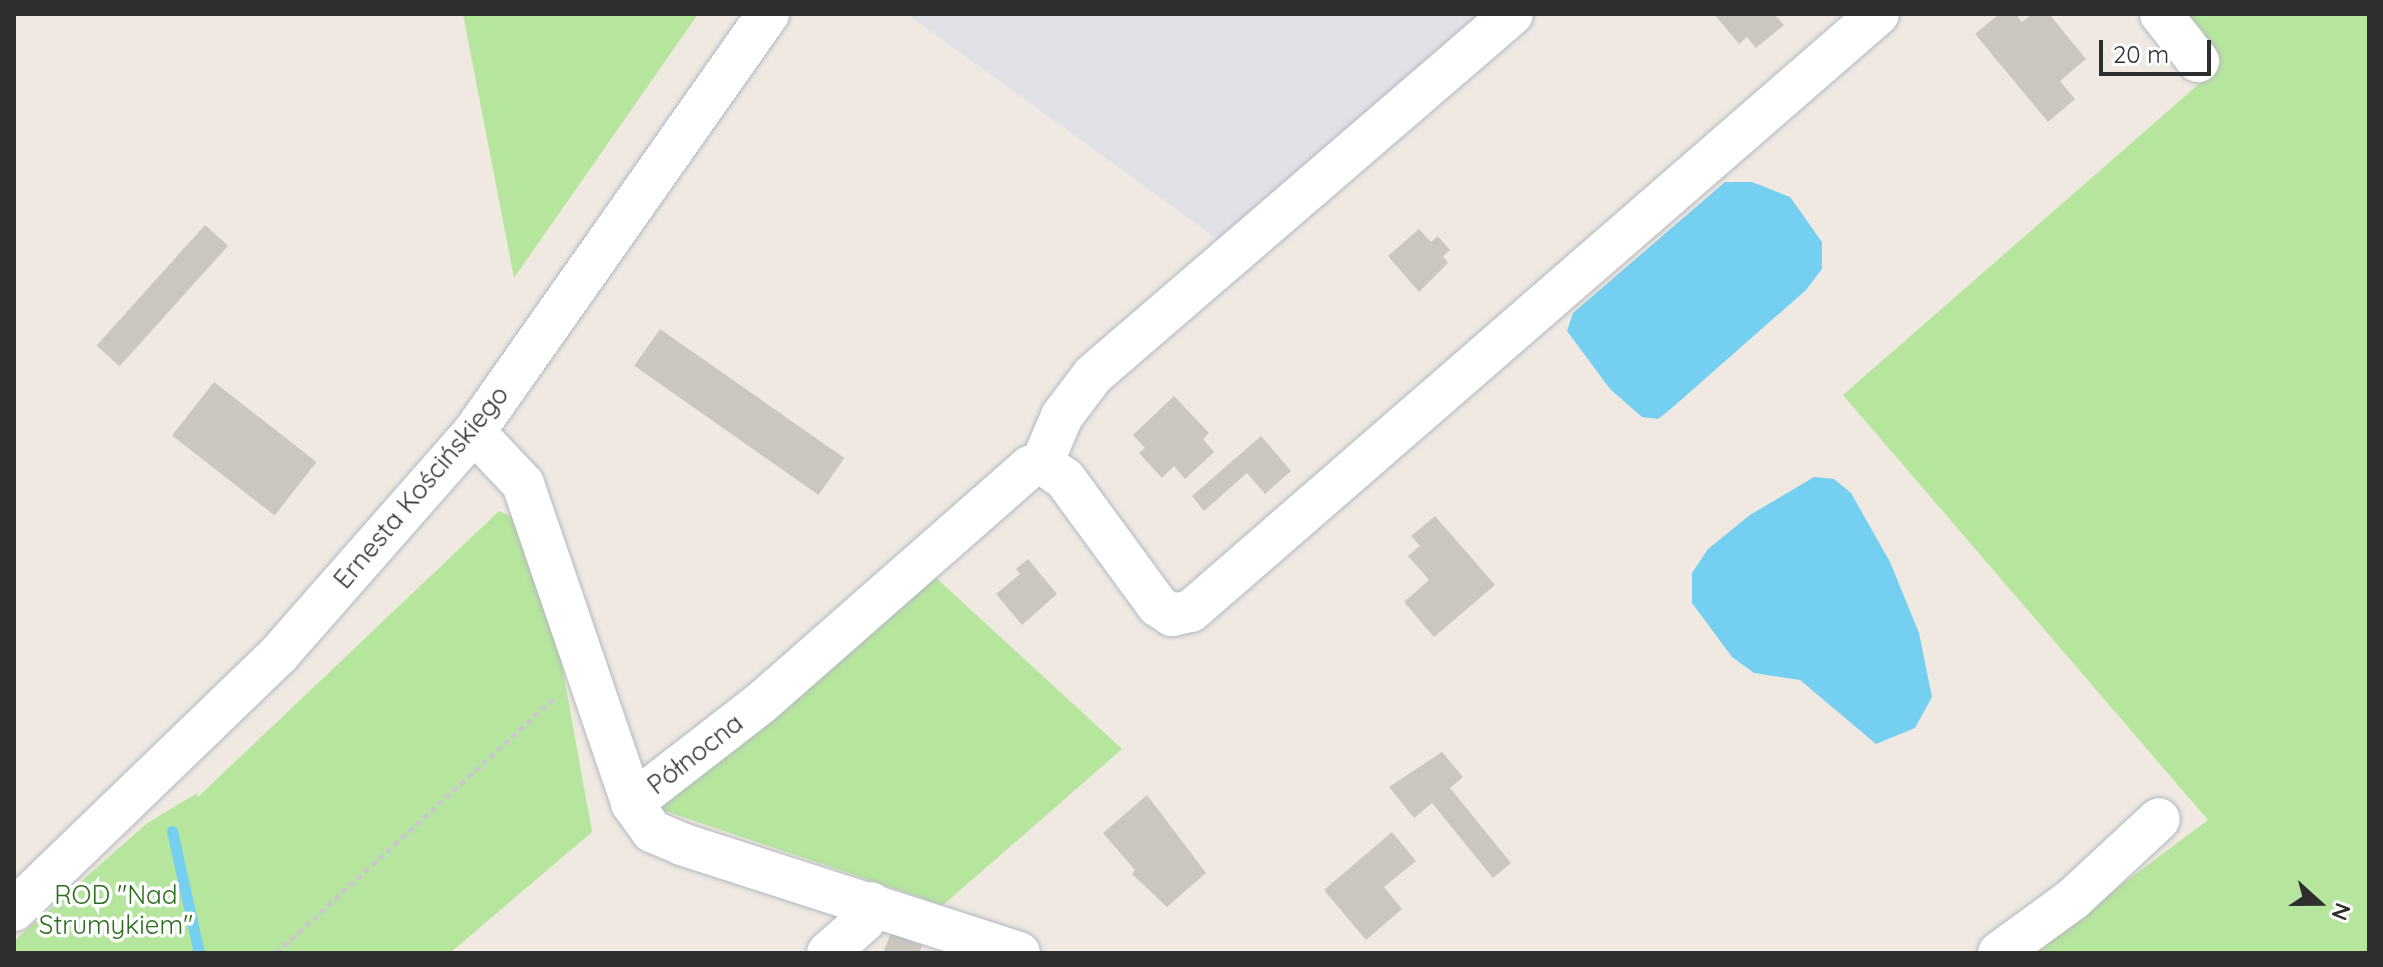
<!DOCTYPE html>
<meta charset="utf-8">
<style>
body{margin:0}
#map{position:relative;width:2383px;height:967px;overflow:hidden;background:#efe9e1;font-family:Quicksand,sans-serif}
div>[style]{position:absolute}
.industrial>*{inset:0;background:#e3e1e8}
.green>*{inset:0;background:#b6e59e}
.water>*{inset:0;background:#75cff0}
.stream>*{height:11px;margin:-5.5px;padding:0 5.5px;transform-origin:5.5px;border-radius:5.5px;background:#75cff0}
.building>*{inset:0;background:#cbc7bf;transform-origin:0 0}
.path>*{height:5px;margin-top:-2.5px;transform-origin:0;background:repeating-linear-gradient(90deg,#c9c9c9 0 6px,transparent 0 10px)}
.roads{filter:drop-shadow(0 0 2px #b4b7c1) drop-shadow(0 0 2px #b4b7c1)}
.minor>*{height:42px;margin:-21px;padding:0 21px;transform-origin:21px;border-radius:21px;background:#fff}
span{translate:-50% -50%;white-space:nowrap;text-align:center;line-height:1.15;-webkit-text-stroke:7px #fff;paint-order:stroke}
.street-label{font-size:26px;color:#2e2e2e}
.park-label{font-size:26px;color:#2c6e1b}
.frame{position:absolute;inset:0;border:16px solid #2e2e2e;pointer-events:none}
.north{position:absolute;left:2279px;top:863px;width:80px;height:80px;-webkit-text-stroke:6px #fff;paint-order:stroke;rotate:111deg;font-size:22px;font-weight:700;line-height:32px;text-align:center;color:#2e2e2e}
.north::after{content:'';display:block;margin:auto;width:28px;height:36px;background:#2e2e2e;clip-path:polygon(50% 0,100% 100%,50% 72%,0 100%)}
.scale{position:absolute;left:2099px;top:40px;width:112px;height:36px;box-sizing:border-box;border:4px solid #2e2e2e;border-top:0;padding-left:10px;font-size:24px;line-height:28px;white-space:nowrap;color:#2e2e2e;-webkit-text-stroke:6px #fff;paint-order:stroke}
</style>
<div id="map">
<div class="industrial">
<div style="clip-path:polygon(907px 14px,1487px 14px,1220px 241px)"></div>
</div>
<div class="green">
<div style="clip-path:polygon(463px 14px,698px 14px,514px 278px)"></div>
<div style="clip-path:polygon(2173px 14px,2369px 14px,2369px 953px,2030px 953px,2208px 820px,1843px 395px,2215px 70px)"></div>
<div style="clip-path:polygon(499px 511px,516px 519px,561px 660px,592px 832px,450px 953px,14px 953px,14px 941px,146px 824px,197px 793px,198px 797px)"></div>
<div style="clip-path:polygon(932px 574px,1122px 749px,943px 905px,656px 808px)"></div>
</div>
<div class="water">
<div style="clip-path:polygon(1725px 182px,1752px 182px,1790px 197px,1822px 242px,1822px 269px,1806px 290px,1673px 407px,1658px 419px,1642px 417px,1610px 389px,1567px 331px,1573px 313px)"></div>
<div style="clip-path:polygon(1814px 477px,1834px 479px,1851px 493px,1890px 562px,1919px 633px,1932px 697px,1915px 728px,1876px 744px,1800px 680px,1754px 673px,1732px 657px,1692px 603px,1692px 573px,1708px 549px,1750px 515px)"></div>
</div>
<div class="stream">
<div style="left:172px;top:831px;width:125px;rotate:77.5deg"></div>
</div>
<div class="building">
<div style="clip-path:polygon(1714px 14px,1774px 14px,1784px 25px,1756px 48px,1747px 37px,1739px 44px)"></div>
<div style="clip-path:polygon(1999px 14px,2016px 14px,2022px 22px,2032px 14px,2049px 14px,2086px 59px,2060px 81px,2075px 99px,2048px 122px,1975px 34px)"></div>
<div style="left:205px;top:225px;width:31px;height:162px;rotate:42deg"></div>
<div style="clip-path:polygon(1419px 229px,1431px 242px,1438px 236px,1450px 250px,1443px 256px,1448px 263px,1419px 292px,1388px 256px)"></div>
<div style="left:660px;top:329px;width:225px;height:45px;rotate:35deg"></div>
<div style="left:214px;top:382px;width:130px;height:68px;rotate:38deg"></div>
<div style="clip-path:polygon(1174px 396px,1209px 433px,1203px 439px,1214px 452px,1185px 479px,1174px 466px,1162px 478px,1139px 453px,1145px 448px,1133px 435px)"></div>
<div style="clip-path:polygon(1261px 436px,1291px 471px,1265px 494px,1247px 473px,1204px 511px,1192px 496px)"></div>
<div style="clip-path:polygon(1435px 516px,1495px 585px,1434px 637px,1404px 602px,1429px 580px,1408px 556px,1420px 546px,1411px 536px)"></div>
<div style="clip-path:polygon(1028px 559px,1057px 594px,1022px 625px,996px 594px,1020px 574px,1016px 569px)"></div>
<div style="clip-path:polygon(1442px 752px,1463px 777px,1450px 788px,1511px 863px,1493px 878px,1432px 803px,1414px 818px,1389px 787px)"></div>
<div style="clip-path:polygon(1147px 795px,1206px 873px,1167px 907px,1132px 874px,1135px 870px,1103px 833px)"></div>
<div style="clip-path:polygon(1392px 832px,1416px 861px,1384px 887px,1402px 909px,1366px 940px,1324px 890px)"></div>
<div style="clip-path:polygon(891px 933px,922px 946px,919px 953px,883px 953px)"></div>
</div>
<div class="path">
<div style="left:276px;top:953px;width:379px;rotate:-42.5deg"></div>
</div>
<div class="roads">
<div class="minor">
<div style="left:2161px;top:14px;width:60px;rotate:51.8deg"></div>
<div style="left:474px;top:432px;width:71px;rotate:46.7deg"></div>
<div style="left:523px;top:484px;width:337px;rotate:71.1deg"></div>
<div style="left:1042px;top:463px;width:28px;rotate:35deg"></div>
<div style="left:1065px;top:479px;width:157px;rotate:53.8deg"></div>
<div style="left:1158px;top:606px;width:17px;rotate:33deg"></div>
<div style="left:1172px;top:615px;width:19px;rotate:-12deg"></div>
<div style="left:1191px;top:611px;width:910px;rotate:-40.99deg"></div>
<div style="left:1042px;top:463px;width:51px;rotate:-66.9deg"></div>
<div style="left:1062px;top:416px;width:51px;rotate:-52.9deg"></div>
<div style="left:1093px;top:375px;width:553px;rotate:-40.75deg"></div>
<div style="left:14px;top:910px;width:368px;rotate:-44deg"></div>
<div style="left:279px;top:654px;width:295px;rotate:-48.7deg"></div>
<div style="left:474px;top:432px;width:511px;rotate:-54.88deg"></div>
<div style="left:828px;top:953px;width:48px;rotate:-41.6deg"></div>
<div style="left:864px;top:921px;width:19px;rotate:-69deg"></div>
<div style="left:1019px;top:953px;width:354px;rotate:-162.1deg"></div>
<div style="left:682px;top:844px;width:33px;rotate:-157deg"></div>
<div style="left:652px;top:831px;width:34px;rotate:-126deg"></div>
<div style="left:632px;top:803px;width:163px;rotate:-37.8deg"></div>
<div style="left:761px;top:703px;width:358px;rotate:-41.3deg"></div>
<div style="left:1030px;top:467px;width:13px;rotate:-18deg"></div>
<div style="left:1999px;top:953px;width:92px;rotate:-36.1deg"></div>
<div style="left:2073px;top:899px;width:117px;rotate:-42.9deg"></div>
</div>
</div>
<div class="street-label">
<span style="left:421px;top:487px;rotate:-50deg">Ernesta Kościńskiego</span>
<span style="left:695px;top:754px;rotate:-38deg">Północna</span>
</div>
<div class="park-label">
<span style="left:116px;top:910px">ROD "Nad<br>Strumykiem"</span>
</div>
<div class="frame"></div>
<div class="north">N</div>
<div class="scale">20 m</div>
</div>
